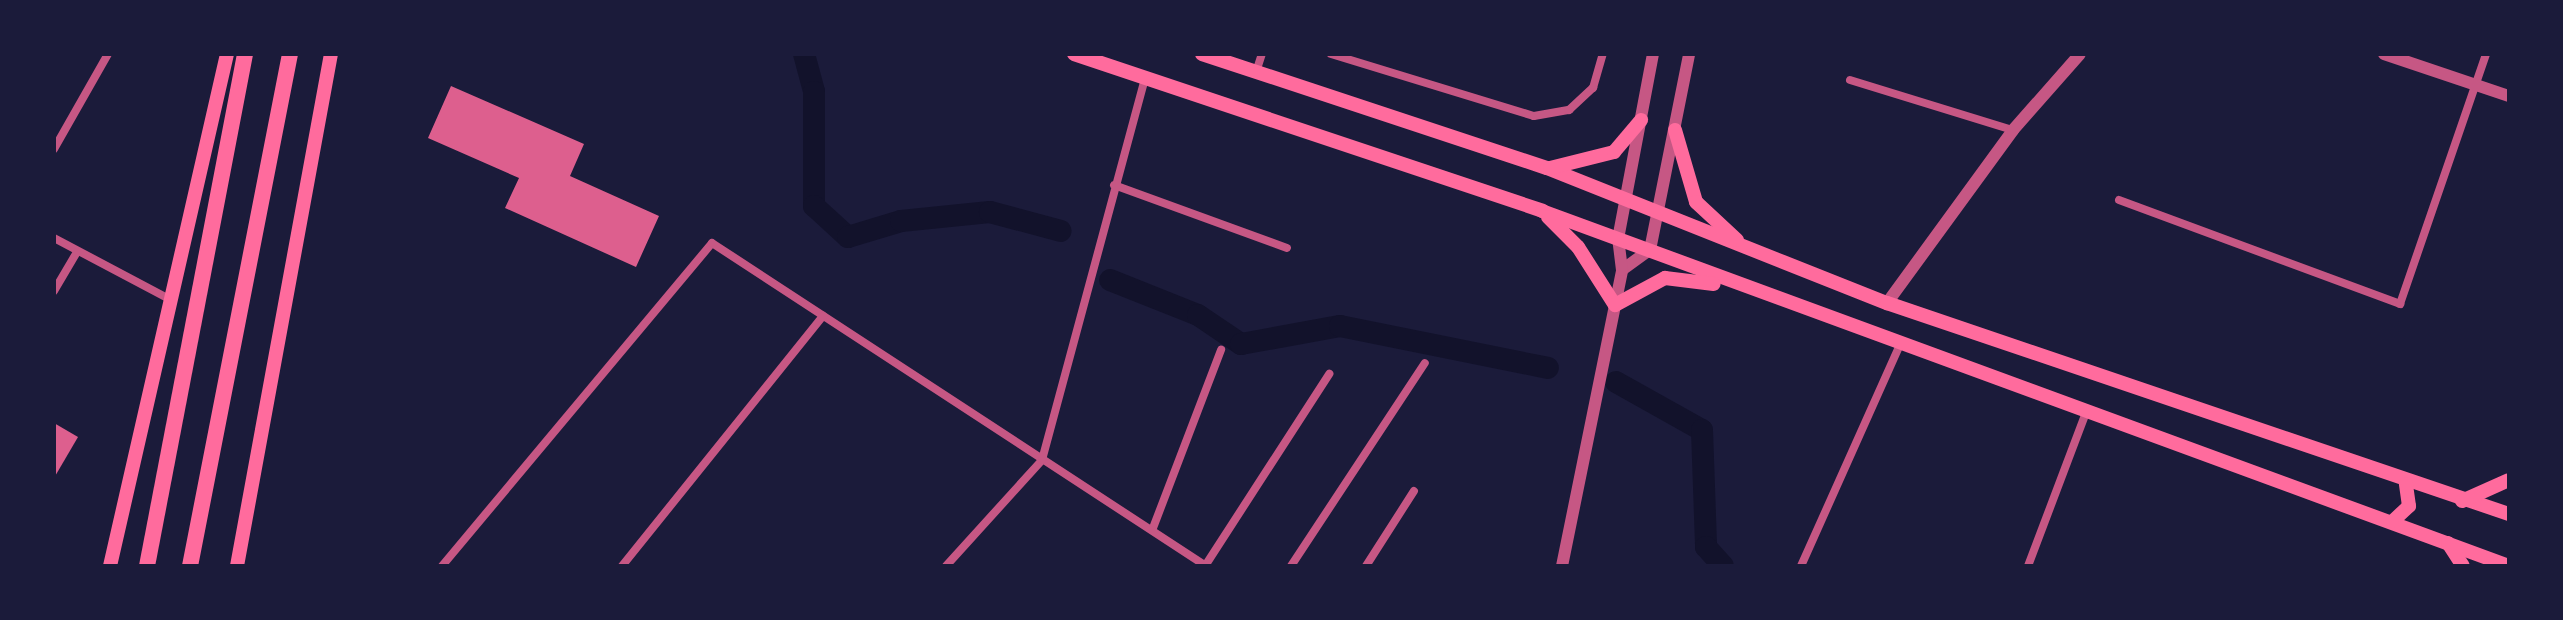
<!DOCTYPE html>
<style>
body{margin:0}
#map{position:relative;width:2563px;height:620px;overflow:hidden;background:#1b1b3a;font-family:Signika,sans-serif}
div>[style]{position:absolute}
.canal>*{height:22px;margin:-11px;padding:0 11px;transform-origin:11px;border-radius:11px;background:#12122b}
.building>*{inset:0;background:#dd5f8e}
.minor>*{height:8px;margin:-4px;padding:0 4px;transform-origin:4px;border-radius:4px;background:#c65784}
.tertiary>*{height:12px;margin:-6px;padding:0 6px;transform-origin:6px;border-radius:6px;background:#c65784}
.secondary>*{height:14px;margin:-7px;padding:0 7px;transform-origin:7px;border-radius:7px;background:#ff6b9d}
.trunk>*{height:16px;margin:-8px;padding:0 8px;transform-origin:8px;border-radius:8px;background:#ff6b9d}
span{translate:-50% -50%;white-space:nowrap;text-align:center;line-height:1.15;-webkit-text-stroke:7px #1b1b3a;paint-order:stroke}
.frame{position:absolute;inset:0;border:56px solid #1b1b3a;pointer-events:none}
</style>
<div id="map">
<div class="canal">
<div style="left:804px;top:54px;width:39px;rotate:75deg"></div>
<div style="left:814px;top:92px;width:114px;rotate:90deg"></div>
<div style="left:814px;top:206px;width:46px;rotate:42.4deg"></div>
<div style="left:848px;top:237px;width:55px;rotate:-16.8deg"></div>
<div style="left:901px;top:221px;width:89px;rotate:-5.8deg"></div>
<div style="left:990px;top:212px;width:73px;rotate:15deg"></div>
<div style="left:1110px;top:280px;width:95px;rotate:21.7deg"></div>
<div style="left:1198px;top:315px;width:52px;rotate:34deg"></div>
<div style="left:1241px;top:344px;width:101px;rotate:-10.3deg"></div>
<div style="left:1340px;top:326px;width:212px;rotate:11.4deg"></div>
<div style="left:1616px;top:382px;width:98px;rotate:29.2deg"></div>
<div style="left:1702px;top:430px;width:117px;rotate:88deg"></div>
<div style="left:1706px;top:547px;width:25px;rotate:48deg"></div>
</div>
<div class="building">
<div style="clip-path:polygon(451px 86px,584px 144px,570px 176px,659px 216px,636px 267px,505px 208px,519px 178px,428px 138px)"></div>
<div style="clip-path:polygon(54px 423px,78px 437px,54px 478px)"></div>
</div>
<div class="minor">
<div style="left:1331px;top:54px;width:212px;rotate:17deg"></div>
<div style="left:1534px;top:116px;width:36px;rotate:-10deg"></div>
<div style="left:1569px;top:110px;width:33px;rotate:-43deg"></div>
<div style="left:1593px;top:88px;width:35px;rotate:-74deg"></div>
<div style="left:1256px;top:72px;width:19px;rotate:-72deg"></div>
<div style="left:1850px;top:80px;width:170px;rotate:17.1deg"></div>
<div style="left:54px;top:149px;width:109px;rotate:-60.4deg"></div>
<div style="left:1114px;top:185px;width:184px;rotate:20deg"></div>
<div style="left:2119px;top:200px;width:300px;rotate:20.3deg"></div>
<div style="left:2400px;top:304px;width:264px;rotate:-71deg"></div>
<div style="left:54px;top:238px;width:132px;rotate:27.9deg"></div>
<div style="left:54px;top:291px;width:45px;rotate:-59.5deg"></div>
<div style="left:1153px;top:528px;width:191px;rotate:-69.1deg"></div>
<div style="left:442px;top:566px;width:421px;rotate:-50.1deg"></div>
<div style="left:712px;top:243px;width:590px;rotate:33.18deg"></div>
<div style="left:622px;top:566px;width:321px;rotate:-51.2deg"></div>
<div style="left:946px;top:566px;width:143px;rotate:-47.8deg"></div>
<div style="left:1042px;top:460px;width:396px;rotate:-74.9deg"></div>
<div style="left:1205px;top:566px;width:229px;rotate:-57.1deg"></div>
<div style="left:1291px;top:566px;width:243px;rotate:-56.6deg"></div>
<div style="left:1366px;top:566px;width:89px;rotate:-57.4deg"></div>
<div style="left:1801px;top:566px;width:240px;rotate:-65.9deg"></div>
<div style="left:2028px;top:566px;width:167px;rotate:-69.3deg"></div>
</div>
<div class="tertiary">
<div style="left:2384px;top:54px;width:132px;rotate:18.6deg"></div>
<div style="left:1622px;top:270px;width:34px;rotate:-36deg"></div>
<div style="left:1650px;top:250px;width:200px;rotate:-78.7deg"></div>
<div style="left:1887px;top:303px;width:214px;rotate:-53.9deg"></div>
<div style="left:2013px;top:130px;width:101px;rotate:-48.6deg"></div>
<div style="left:1562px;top:566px;width:302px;rotate:-78.5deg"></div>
<div style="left:1622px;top:270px;width:31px;rotate:-97deg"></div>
<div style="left:1618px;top:239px;width:188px;rotate:-79.3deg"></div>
</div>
<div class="secondary">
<div style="left:1074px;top:54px;width:494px;rotate:18.5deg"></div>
<div style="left:1542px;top:211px;width:1030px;rotate:20.16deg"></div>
<div style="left:1202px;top:54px;width:363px;rotate:18.3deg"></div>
<div style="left:1547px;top:168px;width:366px;rotate:21.7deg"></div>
<div style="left:1887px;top:303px;width:657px;rotate:18.74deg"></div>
<div style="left:1675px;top:130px;width:75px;rotate:73.7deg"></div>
<div style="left:1696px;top:202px;width:56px;rotate:42.8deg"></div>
<div style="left:1550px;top:168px;width:66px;rotate:-14deg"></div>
<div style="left:1614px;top:152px;width:42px;rotate:-49.8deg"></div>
<div style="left:1548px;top:217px;width:42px;rotate:45deg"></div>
<div style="left:1578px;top:247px;width:69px;rotate:57.5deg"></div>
<div style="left:1615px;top:305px;width:57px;rotate:-28.4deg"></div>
<div style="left:1665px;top:278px;width:49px;rotate:7deg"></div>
<div style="left:2462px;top:501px;width:51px;rotate:-24.1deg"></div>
<div style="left:2393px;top:521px;width:22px;rotate:-43deg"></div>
<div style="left:2409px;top:506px;width:22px;rotate:-98deg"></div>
<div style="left:2448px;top:543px;width:27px;rotate:57deg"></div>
<div style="left:110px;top:566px;width:525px;rotate:-77.13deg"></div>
<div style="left:237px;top:566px;width:521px;rotate:-79.6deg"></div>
</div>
<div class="trunk">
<div style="left:147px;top:566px;width:521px;rotate:-79.16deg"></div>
<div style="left:190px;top:566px;width:522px;rotate:-78.95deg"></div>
</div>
<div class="frame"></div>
</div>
